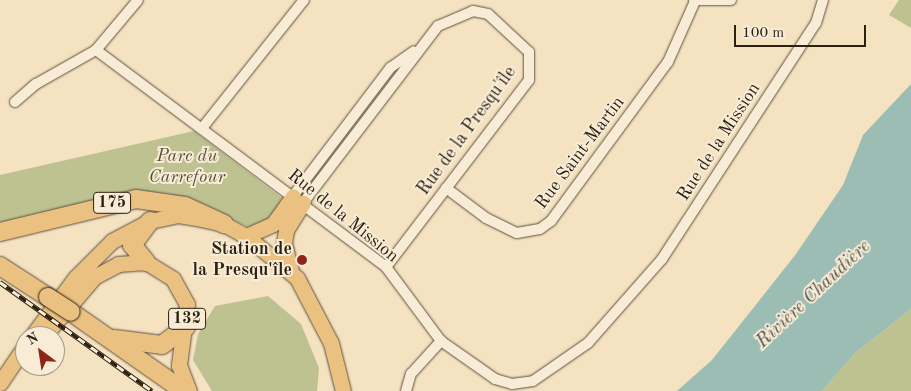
<!DOCTYPE html>
<meta charset="utf-8">
<style>
body{margin:0}
#map{position:relative;width:911px;height:391px;overflow:hidden;background:#f4e2c1;font-family:"Old Standard TT",serif}
div>[style]{position:absolute}
.green>*{inset:0;background:#bec291}
.water>*{inset:0;background:#9cbdb4}
.roads{filter:drop-shadow(0 0 1px #5e503d) drop-shadow(0 0 1px #5e503d)}
.street>*{height:10px;margin:-5px;padding:0 5px;transform-origin:5px;border-radius:5px;background:#f8ecd7}
.primary>*{height:15px;margin:-7.5px;padding:0 7.5px;transform-origin:7.5px;border-radius:7.5px;background:#eac180}
.highway>*{height:18px;margin:-9px;padding:0 9px;transform-origin:9px;border-radius:9px;background:#eac180}
.rail>*{height:4.5px;margin-top:-2.25px;transform-origin:0;background:repeating-linear-gradient(90deg,#f8ecd7 0 8px,#2c2011 0 16px);box-sizing:border-box;border-block:1px solid #2c2011}
.bridges{filter:drop-shadow(0 0 1px #2c2011) drop-shadow(0 0 1px #2c2011)}
.highway-bridge>*{height:18px;margin:-9px;padding:0 9px;transform-origin:9px;border-radius:9px;background:#eac180}
.dots>*{width:14px;height:14px;translate:-50% -50%;box-sizing:border-box;border:2px solid #f8ecd7;border-radius:50%}
span{translate:-50% -50%;white-space:nowrap;text-align:center;line-height:1.15;-webkit-text-stroke:4px #f8ecd7;paint-order:stroke}
.shield-label span{padding:1px 4px;background:#f8ecd7;border:1px solid;border-radius:4px;-webkit-text-stroke-width:0}
.shield-label{font-size:16px;color:#2c2011;font-weight:700}
.street-label{font-size:18px;color:#2c2011}
.park-label{font-size:18px;color:#585137;font-style:italic}
.poi-label{font-size:18px;color:#2c2011;font-weight:700}
.right{translate:-100% -50%;text-align:right}
.water-label{font-size:19px;color:#4e4f42;font-style:italic}
.north{position:absolute;left:15px;top:326px;width:50px;height:50px;box-sizing:border-box;background:#f8ecd7;border:1px solid #a69a88;border-radius:50%;rotate:329deg;font-size:14px;font-weight:700;line-height:20px;text-align:center;color:#2c2011}
.north::after{content:'';display:block;margin:auto;width:18px;height:22px;background:#8f2418;clip-path:polygon(50% 0,100% 100%,50% 72%,0 100%)}
.scale{position:absolute;left:734px;top:25px;width:132px;height:22px;box-sizing:border-box;border:2px solid #2c2011;border-top:0;padding-left:6px;font-size:15px;line-height:18px;white-space:nowrap;color:#2c2011;-webkit-text-stroke:4px #f8ecd7;paint-order:stroke}
</style>
<div id="map">
<div class="green">
<div style="clip-path:polygon(899px 0,911px 0,911px 28px,889px 15px)"></div>
<div style="clip-path:polygon(194px 131px,282px 198px,271px 221px,252px 229px,205px 206px,179px 200px,0 225px,0 175px)"></div>
<div style="clip-path:polygon(268px 296px,301px 324px,319px 368px,317px 391px,212px 391px,193px 360px,198px 334px,215px 306px)"></div>
<div style="clip-path:polygon(911px 309px,911px 391px,822px 391px,856px 352px)"></div>
</div>
<div class="water">
<div style="clip-path:polygon(911px 84px,911px 309px,856px 352px,822px 391px,677px 391px,712px 360px,796px 254px,843px 185px,863px 135px)"></div>
</div>
<div class="roads">
<div class="street">
<div style="left:694px;top:0;width:37px"></div>
<div style="left:96px;top:50px;width:362px;rotate:36.8deg"></div>
<div style="left:386px;top:267px;width:92px;rotate:53.4deg"></div>
<div style="left:441px;top:341px;width:66px;rotate:35.1deg"></div>
<div style="left:495px;top:379px;width:18px;rotate:16deg"></div>
<div style="left:512px;top:384px;width:21px;rotate:-8deg"></div>
<div style="left:533px;top:381px;width:67px;rotate:-34.6deg"></div>
<div style="left:588px;top:343px;width:112px;rotate:-48.6deg"></div>
<div style="left:662px;top:259px;width:282px;rotate:-56.9deg"></div>
<div style="left:816px;top:23px;width:24px;rotate:-73deg"></div>
<div style="left:15px;top:102px;width:28px;rotate:-41deg"></div>
<div style="left:36px;top:84px;width:69px;rotate:-29.5deg"></div>
<div style="left:96px;top:50px;width:65px;rotate:-50deg"></div>
<div style="left:203px;top:127px;width:162px;rotate:-51.5deg"></div>
<div style="left:446px;top:188px;width:50px;rotate:36.9deg"></div>
<div style="left:486px;top:218px;width:34px;rotate:26deg"></div>
<div style="left:517px;top:233px;width:23px;rotate:-10deg"></div>
<div style="left:540px;top:229px;width:14px;rotate:-36deg"></div>
<div style="left:551px;top:221px;width:197px;rotate:-53.7deg"></div>
<div style="left:668px;top:62px;width:67px;rotate:-66.1deg"></div>
<div style="left:293px;top:196px;width:161px;rotate:-52.8deg"></div>
<div style="left:390px;top:68px;width:29px;rotate:-35deg"></div>
<div style="left:303px;top:203px;width:223px;rotate:-52.7deg"></div>
<div style="left:438px;top:26px;width:38px;rotate:-23deg"></div>
<div style="left:473px;top:11px;width:15px;rotate:11deg"></div>
<div style="left:488px;top:14px;width:56px;rotate:42.8deg"></div>
<div style="left:529px;top:52px;width:28px;rotate:90deg"></div>
<div style="left:529px;top:80px;width:235px;rotate:127.4deg"></div>
<div style="left:406px;top:391px;width:18px;rotate:-74deg"></div>
<div style="left:411px;top:374px;width:45px;rotate:-47.7deg"></div>
</div>
<div class="primary">
<div style="left:246px;top:236px;width:30px;rotate:-24deg"></div>
<div style="left:273px;top:224px;width:34px;rotate:-54deg"></div>
<div style="left:291px;top:271px;width:29px;rotate:-104deg"></div>
<div style="left:284px;top:243px;width:13px;rotate:-81deg"></div>
<div style="left:286px;top:230px;width:32px;rotate:-58deg"></div>
<div style="left:32px;top:336px;width:72px;rotate:-53.4deg"></div>
<div style="left:75px;top:278px;width:52px;rotate:-45deg"></div>
<div style="left:112px;top:241px;width:43px;rotate:-27.8deg"></div>
<div style="left:150px;top:221px;width:29px;rotate:-12deg"></div>
<div style="left:178px;top:215px;width:18px;rotate:9deg"></div>
<div style="left:196px;top:218px;width:29px;rotate:12deg"></div>
<div style="left:224px;top:224px;width:25px;rotate:29deg"></div>
<div style="left:246px;top:236px;width:66px;rotate:39.5deg"></div>
<div style="left:297px;top:278px;width:73px;rotate:62.4deg"></div>
<div style="left:331px;top:343px;width:49px;rotate:76deg"></div>
<div style="left:44px;top:336px;width:77px;rotate:-49.7deg"></div>
<div style="left:94px;top:277px;width:27px;rotate:-28deg"></div>
<div style="left:118px;top:264px;width:28px;rotate:-4deg"></div>
<div style="left:146px;top:262px;width:32px;rotate:32deg"></div>
<div style="left:173px;top:279px;width:29px;rotate:61deg"></div>
<div style="left:187px;top:304px;width:62px;rotate:97.5deg"></div>
<div style="left:179px;top:365px;width:28px;rotate:69deg"></div>
<div style="left:0;top:383px;width:45px;rotate:-56deg"></div>
</div>
<div class="highway">
<div style="left:0;top:232px;width:140px;rotate:-13.6deg"></div>
<div style="left:136px;top:199px;width:49px;rotate:8.1deg"></div>
<div style="left:185px;top:206px;width:43px;rotate:24.8deg"></div>
<div style="left:146px;top:262px;width:22px;rotate:-129deg"></div>
<div style="left:132px;top:245px;width:30px;rotate:-53deg"></div>
<div style="left:0;top:266px;width:57px;rotate:32.9deg"></div>
<div style="left:71px;top:312px;width:138px;rotate:35deg"></div>
<div style="left:114px;top:339px;width:48px;rotate:7.1deg"></div>
<div style="left:162px;top:345px;width:30px;rotate:-37deg"></div>
</div>
</div>
<div class="rail">
<div style="left:0;top:282px;width:187px;rotate:35.6deg"></div>
</div>
<div class="bridges">
<div class="highway-bridge">
<div style="left:48px;top:297px;width:27px;rotate:33deg"></div>
</div>
</div>
<div class="dots">
<div style="left:302px;top:260px;background:#8f2418"></div>
</div>
<div class="shield-label">
<span style="left:112px;top:203px">175</span>
<span style="left:187px;top:319px">132</span>
</div>
<div class="street-label">
<span style="left:467px;top:131px;rotate:-54deg">Rue de la Presqu'île</span>
<span style="left:719px;top:142px;rotate:-57deg">Rue de la Mission</span>
<span style="left:580px;top:153px;rotate:-53deg">Rue Saint-Martin</span>
<span style="left:343px;top:216px;rotate:39deg">Rue de la Mission</span>
</div>
<div class="park-label">
<span style="left:187px;top:167px">Parc du<br>Carrefour</span>
</div>
<div class="poi-label">
<span class="right" style="left:292px;top:260px">Station de<br>la Presqu'île</span>
</div>
<div class="water-label">
<span style="left:814px;top:295px;rotate:-43deg">Rivière Chaudière</span>
</div>
<div class="north">N</div>
<div class="scale">100 m</div>
</div>
